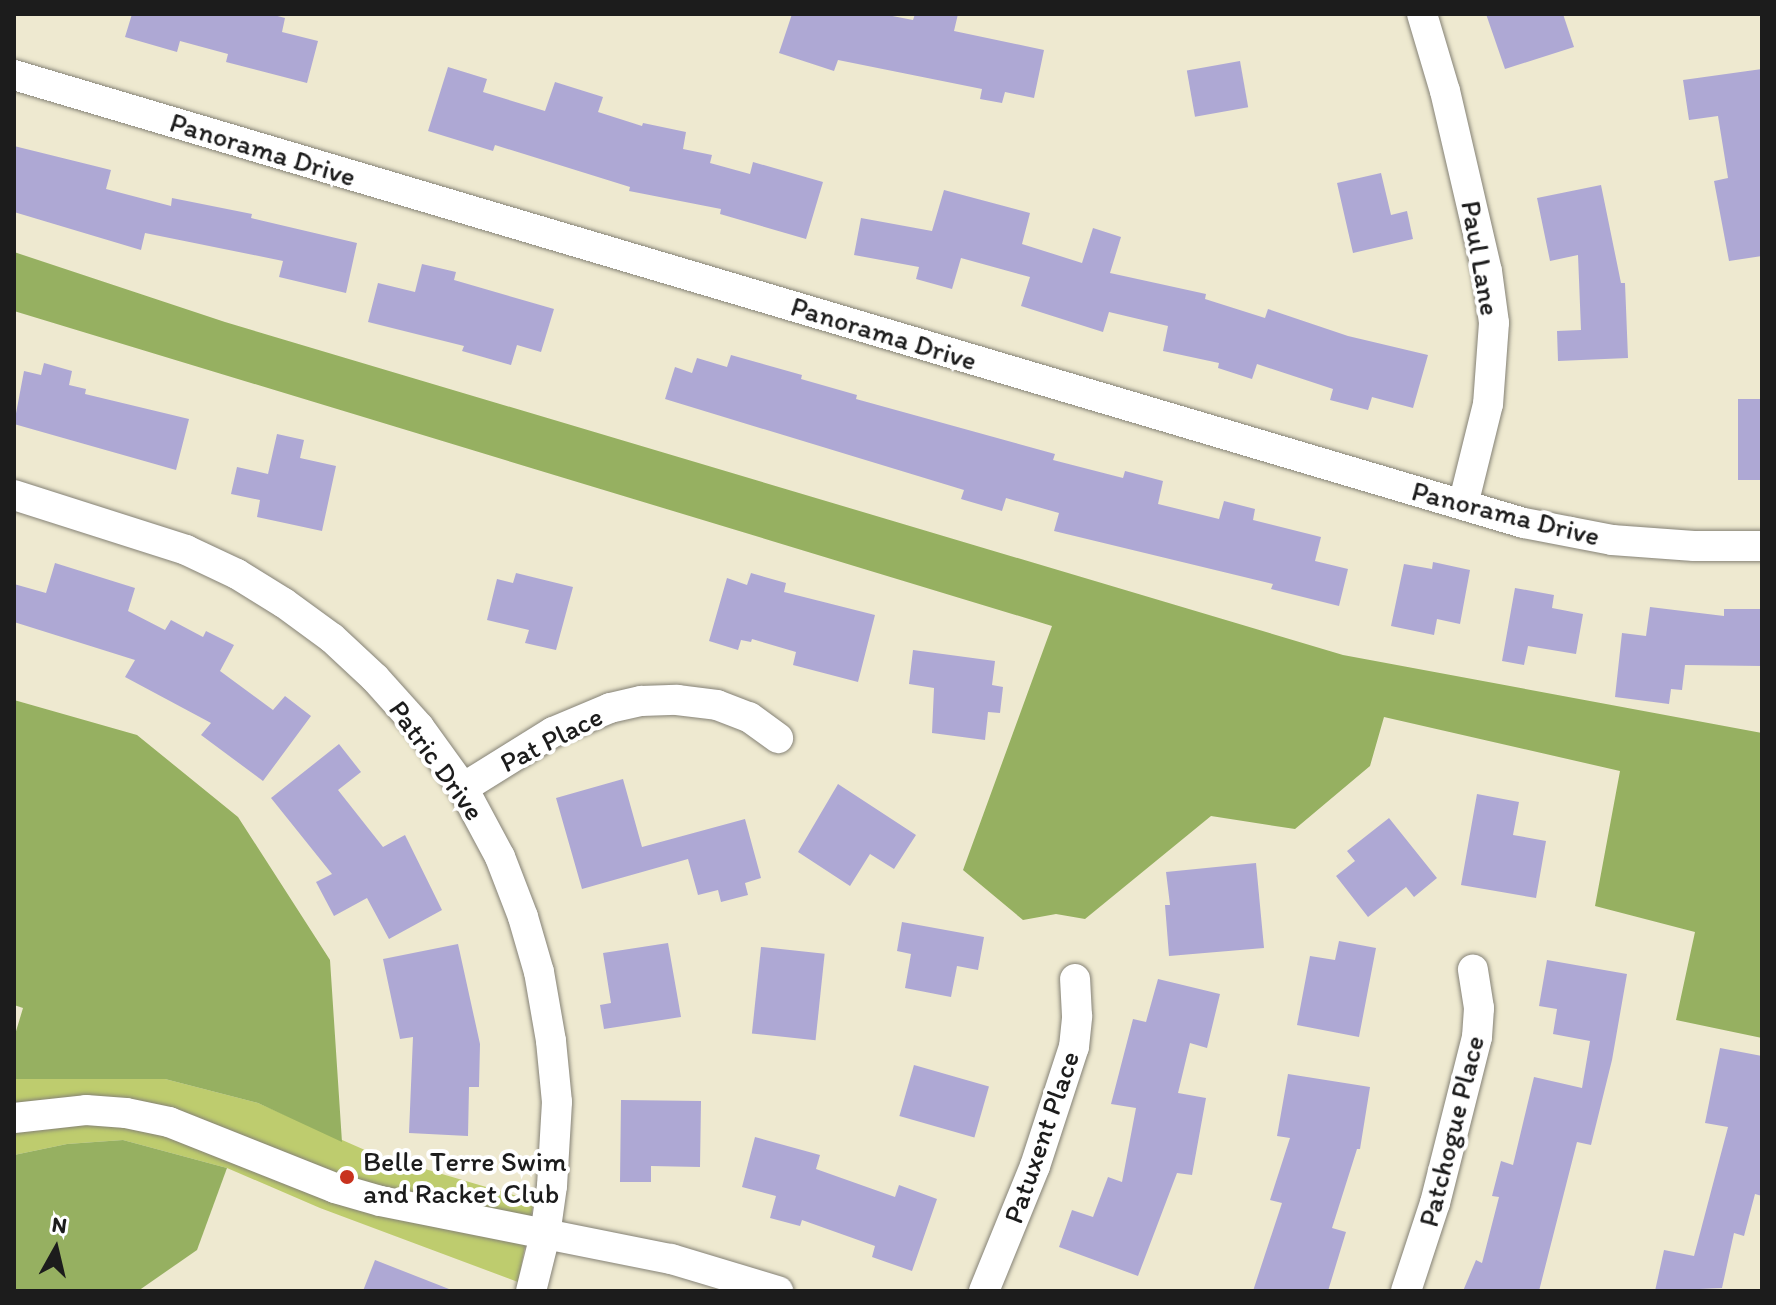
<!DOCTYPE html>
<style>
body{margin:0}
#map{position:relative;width:1776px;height:1305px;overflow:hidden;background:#eee9d0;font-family:Itim,sans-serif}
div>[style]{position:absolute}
.green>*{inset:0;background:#becc6e}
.forest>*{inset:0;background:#96b061}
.building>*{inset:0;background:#aea8d4;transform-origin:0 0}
.roads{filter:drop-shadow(0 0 2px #858276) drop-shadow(0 0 2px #858276)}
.minor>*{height:30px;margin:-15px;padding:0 15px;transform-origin:15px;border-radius:15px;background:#fff}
.dots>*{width:22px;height:22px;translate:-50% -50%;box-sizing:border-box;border:4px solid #fff;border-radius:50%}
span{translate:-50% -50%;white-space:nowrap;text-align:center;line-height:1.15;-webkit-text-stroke:8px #fff;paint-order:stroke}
.street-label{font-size:28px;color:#1c1c1c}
.poi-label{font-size:28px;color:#1c1c1c}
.left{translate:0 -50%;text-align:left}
.frame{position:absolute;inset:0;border:16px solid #1c1c1c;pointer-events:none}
.north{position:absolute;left:16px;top:1209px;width:80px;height:80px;-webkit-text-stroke:6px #fff;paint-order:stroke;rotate:8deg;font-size:22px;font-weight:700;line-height:32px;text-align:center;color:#1c1c1c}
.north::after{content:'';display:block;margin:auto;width:28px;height:36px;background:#1c1c1c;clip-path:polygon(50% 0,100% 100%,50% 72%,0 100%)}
</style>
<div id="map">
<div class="green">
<div style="clip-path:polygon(14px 1079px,165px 1079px,258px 1103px,374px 1154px,534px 1201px,518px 1282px,320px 1208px,227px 1168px,123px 1140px,67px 1144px,14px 1155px)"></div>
</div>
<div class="forest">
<div style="clip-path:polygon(14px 252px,225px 322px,1343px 655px,1762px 733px,1762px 1038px,1676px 1020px,1695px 932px,1595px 906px,1620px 771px,1384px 717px,1370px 766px,1295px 829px,1211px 816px,1085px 919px,1056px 914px,1023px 920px,963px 870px,1052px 626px,14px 311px)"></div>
<div style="clip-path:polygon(14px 700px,137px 735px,238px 817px,330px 960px,342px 1142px,258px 1103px,165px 1079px,14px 1079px,14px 1038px,23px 1008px,14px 1005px)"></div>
<div style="clip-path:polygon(123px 1140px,227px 1168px,197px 1250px,138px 1291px,14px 1291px,14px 1155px,67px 1144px)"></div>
</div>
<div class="building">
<div style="clip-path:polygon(132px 14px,270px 14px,285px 18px,282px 32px,318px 41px,307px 83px,226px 62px,228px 54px,180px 41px,177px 52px,125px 37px)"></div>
<div style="clip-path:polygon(792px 14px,882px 14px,913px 20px,915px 14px,958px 14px,954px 31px,1044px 50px,1034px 98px,1005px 92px,1002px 103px,980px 99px,982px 89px,838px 60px,834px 71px,779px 53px)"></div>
<div style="clip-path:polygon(1486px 14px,1563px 14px,1574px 47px,1505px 69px)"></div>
<div style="left:1240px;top:61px;width:47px;height:54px;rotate:80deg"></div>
<div style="clip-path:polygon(448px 67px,487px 79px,483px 92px,545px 111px,555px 82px,603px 97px,598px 112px,642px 126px,643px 123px,686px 132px,683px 149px,712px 155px,710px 163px,750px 174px,753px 162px,823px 182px,806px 239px,720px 214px,721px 209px,629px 191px,630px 187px,495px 145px,493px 151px,428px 131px)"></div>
<div style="clip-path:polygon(1762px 69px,1762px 256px,1729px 261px,1714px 181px,1728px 178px,1718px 116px,1689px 120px,1683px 80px)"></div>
<div style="clip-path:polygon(14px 146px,111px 170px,106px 189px,171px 206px,172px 198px,252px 214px,251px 218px,357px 243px,346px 293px,279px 277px,283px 261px,145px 233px,141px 250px,14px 212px)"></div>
<div style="clip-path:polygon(1381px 173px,1391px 215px,1407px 211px,1413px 239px,1353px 253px,1337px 183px)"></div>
<div style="clip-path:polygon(1601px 185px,1621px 283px,1625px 283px,1628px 358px,1558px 361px,1557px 331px,1581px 330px,1578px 255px,1550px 261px,1537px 198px)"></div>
<div style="clip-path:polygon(944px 190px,1030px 213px,1022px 244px,1082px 263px,1093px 228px,1121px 237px,1110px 273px,1206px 294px,1205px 299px,1265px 318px,1268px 309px,1348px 336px,1428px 355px,1413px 408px,1372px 397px,1368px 410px,1330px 400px,1333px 389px,1257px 364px,1252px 379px,1218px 368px,1219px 363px,1163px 351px,1168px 326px,1109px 312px,1103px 332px,1021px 306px,1030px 277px,961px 258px,952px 289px,916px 279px,919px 267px,854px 255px,861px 218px,932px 231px)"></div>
<div style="clip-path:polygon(422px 264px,456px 272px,454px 280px,554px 309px,541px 352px,517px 345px,511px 365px,462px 351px,464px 346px,368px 322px,378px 283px,415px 292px)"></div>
<div style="clip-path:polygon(731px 355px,802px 375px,801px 379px,857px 395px,856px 399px,1055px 454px,1053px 460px,1123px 478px,1125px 471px,1163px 481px,1158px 504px,1219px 519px,1224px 501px,1255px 509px,1253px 520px,1321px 537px,1315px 561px,1348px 569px,1339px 606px,1271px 589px,1273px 584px,1054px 531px,1059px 513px,1006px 498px,1002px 511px,961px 499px,964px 490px,665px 399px,675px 367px,692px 373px,697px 358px,727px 367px)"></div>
<div style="clip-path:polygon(44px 363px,72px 371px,69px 385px,86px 389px,85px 394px,189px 419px,176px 470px,14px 424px,24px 371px,41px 375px)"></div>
<div style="left:1762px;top:399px;width:81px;height:24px;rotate:90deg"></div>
<div style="clip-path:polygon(277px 434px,304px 440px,300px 458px,336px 466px,322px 531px,257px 517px,260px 500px,231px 494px,237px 467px,268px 474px)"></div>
<div style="clip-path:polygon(1433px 562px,1470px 570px,1460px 624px,1437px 619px,1434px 635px,1391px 626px,1404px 564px,1432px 569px)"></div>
<div style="clip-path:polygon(55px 563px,135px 588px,128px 611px,165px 630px,171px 620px,203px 637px,206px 631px,234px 645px,220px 671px,273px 710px,285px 696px,311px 716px,263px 781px,201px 735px,211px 723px,125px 677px,135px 660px,14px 622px,14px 584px,46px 593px)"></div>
<div style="clip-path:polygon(516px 573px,573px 587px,556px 650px,525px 643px,529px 630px,487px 620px,497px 579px,513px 583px)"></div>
<div style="clip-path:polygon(751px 573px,786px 583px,784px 592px,875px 615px,858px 682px,793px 665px,796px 652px,752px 639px,751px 642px,741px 640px,738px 650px,709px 641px,727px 578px,747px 585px)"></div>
<div style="clip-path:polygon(1515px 588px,1554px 595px,1552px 608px,1583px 614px,1576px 654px,1528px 646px,1524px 665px,1502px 661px)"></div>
<div style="clip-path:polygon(1650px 607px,1724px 616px,1724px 609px,1762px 609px,1762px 666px,1685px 665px,1682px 690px,1671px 689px,1669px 704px,1615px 697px,1622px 633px,1646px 636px)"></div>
<div style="clip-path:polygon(913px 650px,995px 661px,992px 685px,1003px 687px,1000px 713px,988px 712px,985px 740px,932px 733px,934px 688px,909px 684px)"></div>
<div style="clip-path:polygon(339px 744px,361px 772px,338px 790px,383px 847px,405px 835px,442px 910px,389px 939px,367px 898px,334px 916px,316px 882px,332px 874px,271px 798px)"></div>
<div style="clip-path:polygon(623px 779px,642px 847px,745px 819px,761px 878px,745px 883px,748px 895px,721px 902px,718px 890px,698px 895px,688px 859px,582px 889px,556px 798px)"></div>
<div style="clip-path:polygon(838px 784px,916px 835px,894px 869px,870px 854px,850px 886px,798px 852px)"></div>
<div style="clip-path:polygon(1477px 794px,1519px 802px,1513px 835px,1546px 841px,1536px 898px,1461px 885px)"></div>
<div style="clip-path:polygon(1389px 818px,1437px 878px,1414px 897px,1406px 887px,1368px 917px,1336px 876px,1355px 861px,1347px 851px)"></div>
<div style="clip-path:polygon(1256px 863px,1264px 948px,1169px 956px,1165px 905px,1170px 905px,1166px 872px)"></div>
<div style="clip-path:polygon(902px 922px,984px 937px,978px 970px,957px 966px,951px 997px,905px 988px,911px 954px,897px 951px)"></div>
<div style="clip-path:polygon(1339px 941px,1376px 948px,1359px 1037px,1297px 1025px,1310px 956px,1335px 960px)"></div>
<div style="clip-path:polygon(668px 943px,681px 1017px,604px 1029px,600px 1005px,611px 1003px,603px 953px)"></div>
<div style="clip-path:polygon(458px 944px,480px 1044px,479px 1087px,469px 1087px,468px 1136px,409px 1133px,413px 1037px,400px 1039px,383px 959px)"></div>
<div style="left:761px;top:947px;width:64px;height:87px;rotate:6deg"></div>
<div style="clip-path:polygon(1547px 960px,1627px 974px,1612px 1060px,1591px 1145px,1577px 1142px,1539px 1291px,1463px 1291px,1476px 1260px,1482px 1263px,1499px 1197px,1492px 1196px,1501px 1161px,1513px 1165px,1534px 1077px,1582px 1088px,1590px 1041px,1553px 1034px,1557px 1009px,1539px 1006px)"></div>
<div style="clip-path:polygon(1158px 979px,1220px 994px,1207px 1048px,1190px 1043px,1178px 1093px,1206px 1098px,1192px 1175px,1177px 1173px,1138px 1276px,1059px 1247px,1072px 1210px,1093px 1217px,1108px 1177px,1122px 1182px,1136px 1108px,1111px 1104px,1133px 1019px,1146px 1022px)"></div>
<div style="clip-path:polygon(1720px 1048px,1762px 1056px,1762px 1196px,1755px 1194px,1744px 1236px,1734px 1233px,1722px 1288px,1655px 1291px,1664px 1250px,1694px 1256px,1728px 1127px,1705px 1123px)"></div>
<div style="left:914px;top:1065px;width:78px;height:53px;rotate:16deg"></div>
<div style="clip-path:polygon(1288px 1074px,1370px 1087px,1360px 1149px,1357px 1149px,1332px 1228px,1346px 1232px,1328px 1291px,1253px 1291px,1282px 1203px,1270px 1200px,1290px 1138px,1277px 1136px)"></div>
<div style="clip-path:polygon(621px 1100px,701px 1101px,700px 1167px,651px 1166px,651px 1182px,620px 1182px)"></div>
<div style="clip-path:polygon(755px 1137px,820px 1155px,816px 1169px,895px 1197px,899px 1185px,937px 1199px,912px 1271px,872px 1257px,875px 1246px,802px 1220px,800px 1226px,770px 1218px,776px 1196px,742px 1187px)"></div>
<div style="clip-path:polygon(375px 1260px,449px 1289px,449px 1291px,363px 1291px)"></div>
</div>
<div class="roads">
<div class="minor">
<div style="left:1422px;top:14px;width:80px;rotate:73.4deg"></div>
<div style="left:1445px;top:91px;width:185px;rotate:76.9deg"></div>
<div style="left:1487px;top:271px;width:52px;rotate:82.3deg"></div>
<div style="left:1494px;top:323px;width:81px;rotate:94.2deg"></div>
<div style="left:1488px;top:404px;width:104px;rotate:103.9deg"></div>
<div style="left:14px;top:75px;width:1575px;rotate:16.53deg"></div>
<div style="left:1524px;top:523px;width:90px;rotate:10.9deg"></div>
<div style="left:1612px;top:540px;width:82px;rotate:4.2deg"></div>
<div style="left:1694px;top:546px;width:68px"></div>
<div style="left:14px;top:495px;width:181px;rotate:17.7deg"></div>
<div style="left:186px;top:550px;width:56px;rotate:25.2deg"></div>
<div style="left:237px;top:574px;width:55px;rotate:31.7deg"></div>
<div style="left:284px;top:603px;width:59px;rotate:36.1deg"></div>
<div style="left:332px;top:638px;width:59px;rotate:42.9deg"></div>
<div style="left:375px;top:678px;width:66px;rotate:48.1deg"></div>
<div style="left:419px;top:727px;width:75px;rotate:54.2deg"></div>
<div style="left:463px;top:788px;width:78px;rotate:61.8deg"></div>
<div style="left:500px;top:857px;width:64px;rotate:69deg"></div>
<div style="left:523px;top:917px;width:57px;rotate:73.8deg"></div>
<div style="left:539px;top:972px;width:70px;rotate:80.1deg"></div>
<div style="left:551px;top:1041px;width:61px;rotate:84.4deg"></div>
<div style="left:557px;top:1102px;width:84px;rotate:93.4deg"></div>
<div style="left:552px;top:1186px;width:49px;rotate:98.1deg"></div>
<div style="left:545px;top:1235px;width:58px;rotate:104deg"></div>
<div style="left:463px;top:788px;width:106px;rotate:-31.9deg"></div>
<div style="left:553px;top:732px;width:62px;rotate:-22.8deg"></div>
<div style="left:610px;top:708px;width:32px;rotate:-13deg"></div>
<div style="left:641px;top:701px;width:36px;rotate:-2deg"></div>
<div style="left:677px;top:700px;width:40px;rotate:7.1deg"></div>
<div style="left:717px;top:705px;width:34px;rotate:21deg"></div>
<div style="left:749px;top:717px;width:36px;rotate:36deg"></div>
<div style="left:14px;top:1118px;width:72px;rotate:-6.3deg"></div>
<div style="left:86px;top:1110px;width:40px;rotate:4.3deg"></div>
<div style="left:126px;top:1113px;width:44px;rotate:11.8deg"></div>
<div style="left:169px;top:1122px;width:179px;rotate:21.7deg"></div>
<div style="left:335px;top:1188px;width:47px;rotate:16.1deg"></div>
<div style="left:380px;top:1201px;width:297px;rotate:11.3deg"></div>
<div style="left:671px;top:1259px;width:112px;rotate:16.7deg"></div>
<div style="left:984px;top:1291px;width:135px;rotate:-67.8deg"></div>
<div style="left:1035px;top:1166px;width:125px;rotate:-71.9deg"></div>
<div style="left:1074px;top:1047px;width:31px;rotate:-84deg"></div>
<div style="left:1077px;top:1016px;width:37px;rotate:-93deg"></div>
<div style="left:1406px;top:1291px;width:93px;rotate:-71.8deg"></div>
<div style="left:1435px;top:1203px;width:171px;rotate:-75.8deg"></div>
<div style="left:1477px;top:1037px;width:29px;rotate:-86deg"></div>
<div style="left:1479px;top:1008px;width:39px;rotate:-99deg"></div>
</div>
</div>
<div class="dots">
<div style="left:347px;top:1177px;background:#c8321e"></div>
</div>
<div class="street-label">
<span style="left:263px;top:149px;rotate:17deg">Panorama Drive</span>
<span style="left:1481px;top:258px;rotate:80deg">Paul Lane</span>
<span style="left:884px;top:333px;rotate:17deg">Panorama Drive</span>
<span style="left:1506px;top:513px;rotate:14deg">Panorama Drive</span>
<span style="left:551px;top:739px;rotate:-27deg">Pat Place</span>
<span style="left:437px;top:760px;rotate:54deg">Patric Drive</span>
<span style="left:1451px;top:1131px;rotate:-76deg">Patchogue Place</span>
<span style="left:1041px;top:1137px;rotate:-71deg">Patuxent Place</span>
</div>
<div class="poi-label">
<span class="left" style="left:363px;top:1177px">Belle Terre Swim<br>and Racket Club</span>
</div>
<div class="frame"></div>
<div class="north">N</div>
</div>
